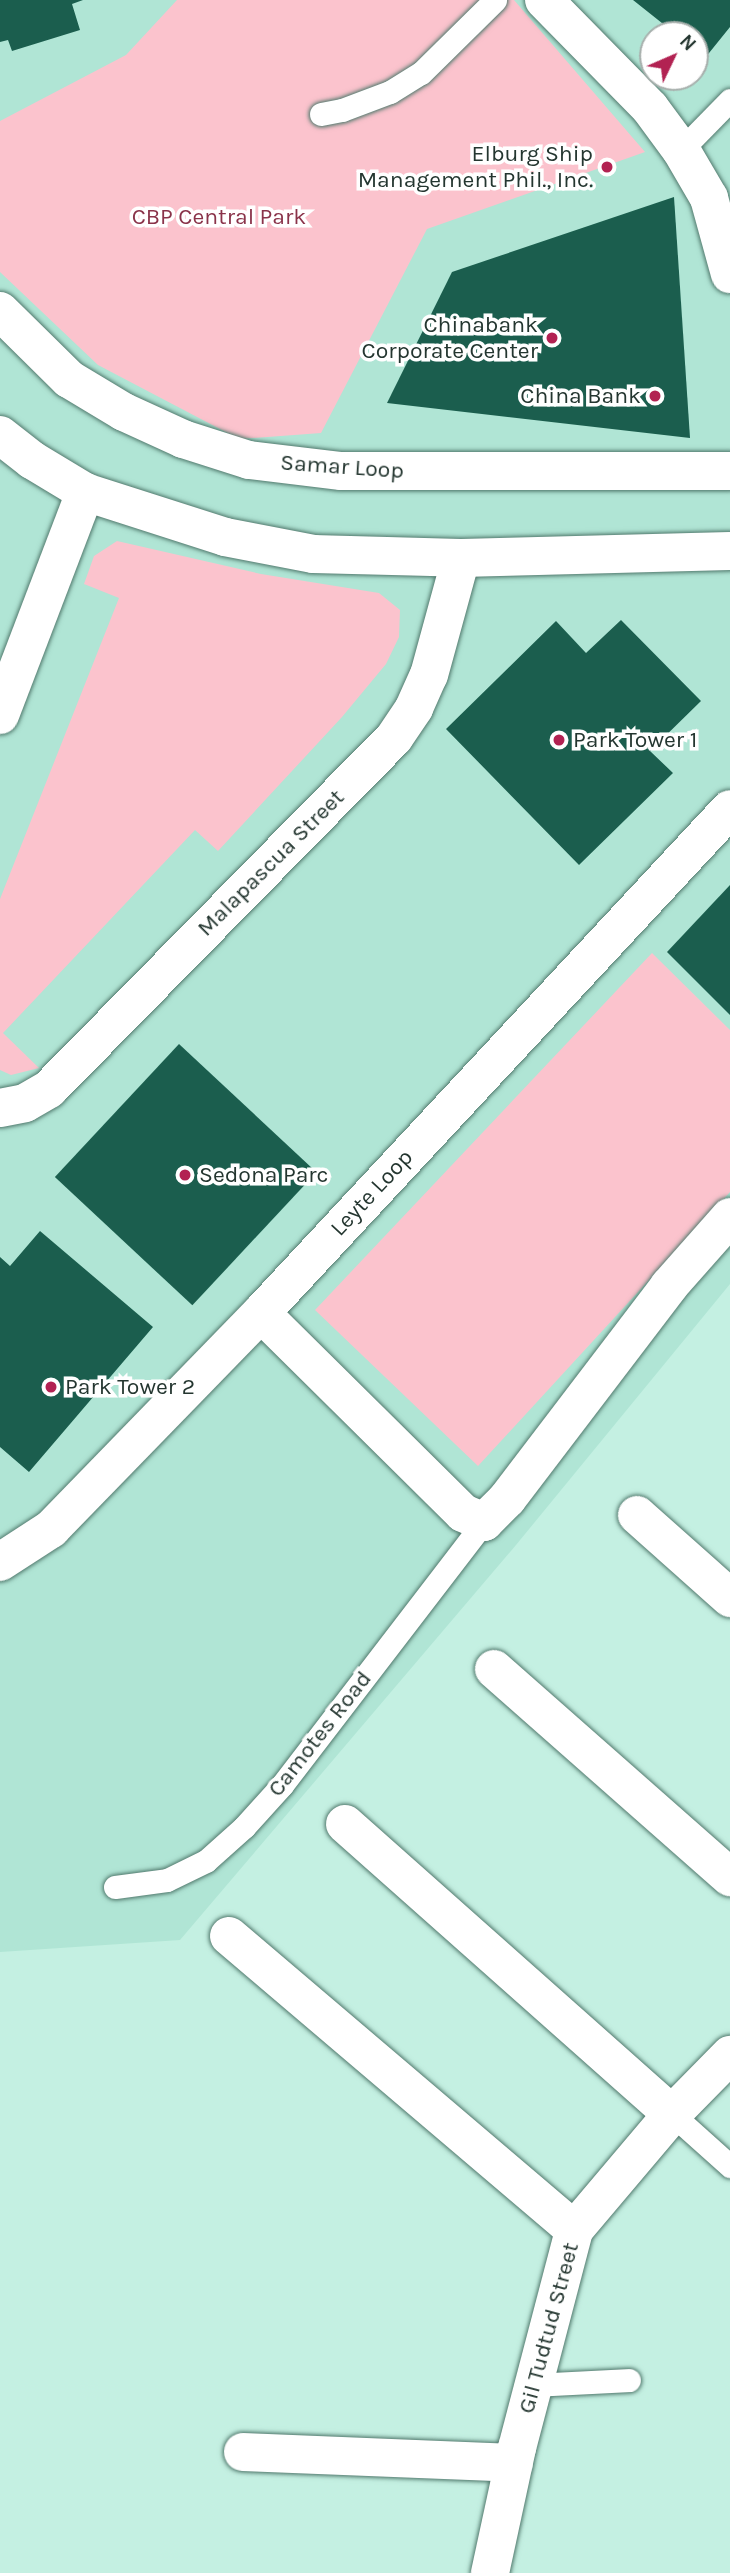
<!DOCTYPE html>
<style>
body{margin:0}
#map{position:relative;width:730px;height:2573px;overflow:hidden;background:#c4f0e2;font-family:Karla,sans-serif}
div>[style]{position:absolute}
.built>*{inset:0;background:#b0e5d5}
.green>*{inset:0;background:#fbc3cd}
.building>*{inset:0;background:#1b5e4e;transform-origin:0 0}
.roads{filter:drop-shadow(0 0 2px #51796d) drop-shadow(0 0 2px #51796d)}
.service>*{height:23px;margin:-11.5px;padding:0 11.5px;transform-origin:11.5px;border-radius:11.5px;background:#fff}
.minor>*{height:38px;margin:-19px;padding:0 19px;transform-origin:19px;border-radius:19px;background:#fff}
.tertiary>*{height:38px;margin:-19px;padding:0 19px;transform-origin:19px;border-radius:19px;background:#fff}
.dots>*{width:19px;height:19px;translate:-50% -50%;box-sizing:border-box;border:4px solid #fff;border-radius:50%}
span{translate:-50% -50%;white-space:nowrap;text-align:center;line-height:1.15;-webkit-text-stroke:7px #fff;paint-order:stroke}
.poi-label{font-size:23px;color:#243630}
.right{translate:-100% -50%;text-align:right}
.left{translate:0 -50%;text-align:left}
.park-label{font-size:23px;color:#8a334a}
.street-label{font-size:23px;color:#243630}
.north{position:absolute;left:639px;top:21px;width:70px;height:70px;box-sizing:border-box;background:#fff;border:2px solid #a7afac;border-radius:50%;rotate:46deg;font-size:19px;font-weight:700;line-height:28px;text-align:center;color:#243630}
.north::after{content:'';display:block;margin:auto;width:24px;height:32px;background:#b22252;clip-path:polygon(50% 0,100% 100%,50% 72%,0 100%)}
</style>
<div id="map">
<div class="built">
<div style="clip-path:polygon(evenodd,0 0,730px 0,730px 1284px,516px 1545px,180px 1940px,0 1952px,0 0,653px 35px,695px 35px,695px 77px,653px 77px,653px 35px)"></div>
</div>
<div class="green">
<div style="clip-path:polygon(177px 0,514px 0,645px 152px,427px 229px,321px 433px,239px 439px,98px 365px,0 272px,0 121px,126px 55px)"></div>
<div style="clip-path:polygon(117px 541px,261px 574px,379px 593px,400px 610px,399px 637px,386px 664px,342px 717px,218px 851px,195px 830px,3px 1033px,39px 1068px,11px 1075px,0 1070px,0 899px,119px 598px,84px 584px,94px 556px)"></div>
<div style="clip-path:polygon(652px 953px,730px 1030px,730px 1192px,478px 1466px,315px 1310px)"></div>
</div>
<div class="building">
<div style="clip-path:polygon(0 0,83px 0,72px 4px,80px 30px,12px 51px,8px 40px,0 42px)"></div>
<div style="clip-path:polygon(633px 0,730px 0,730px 27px,705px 58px,695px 50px,695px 35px,677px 35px)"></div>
<div style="clip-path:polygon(674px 197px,690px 438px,387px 403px,452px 272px)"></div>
<div style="clip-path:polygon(621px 620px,701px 701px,650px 751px,673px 773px,579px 865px,446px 729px,556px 621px,586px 653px)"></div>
<div style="clip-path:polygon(730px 885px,730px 1015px,667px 952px)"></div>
<div style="left:179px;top:1044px;width:188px;height:182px;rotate:43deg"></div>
<div style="clip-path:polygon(40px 1231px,153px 1327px,29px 1472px,0 1447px,0 1257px,10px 1266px)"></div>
</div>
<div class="roads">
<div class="service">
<div style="left:321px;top:114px;width:21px;rotate:-11deg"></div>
<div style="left:342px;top:110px;width:51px;rotate:-20.6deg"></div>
<div style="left:390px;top:92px;width:36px;rotate:-32deg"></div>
<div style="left:421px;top:73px;width:104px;rotate:-44.6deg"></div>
<div style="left:681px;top:150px;width:70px;rotate:-45.6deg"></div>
<div style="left:115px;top:1887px;width:52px;rotate:-7.7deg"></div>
<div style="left:167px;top:1880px;width:43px;rotate:-26deg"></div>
<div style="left:206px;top:1861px;width:51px;rotate:-41.8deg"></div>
<div style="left:244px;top:1827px;width:57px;rotate:-47.9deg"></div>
<div style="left:282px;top:1785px;width:332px;rotate:-52.5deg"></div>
<div style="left:672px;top:2114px;width:78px;rotate:41.9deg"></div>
<div style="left:534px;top:2385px;width:95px;rotate:-3deg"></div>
</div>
<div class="minor">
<div style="left:544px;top:0;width:151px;rotate:45.5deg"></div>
<div style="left:650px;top:108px;width:52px;rotate:53.6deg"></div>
<div style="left:681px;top:150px;width:56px;rotate:59.7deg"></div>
<div style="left:709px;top:198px;width:79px;rotate:74.6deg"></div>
<div style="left:0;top:715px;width:239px;rotate:-69.1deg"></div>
<div style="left:0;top:1108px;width:25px;rotate:-11deg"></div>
<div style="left:25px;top:1103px;width:28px;rotate:-30deg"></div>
<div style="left:49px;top:1089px;width:492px;rotate:-45.5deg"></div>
<div style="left:394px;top:738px;width:36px;rotate:-56deg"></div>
<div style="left:414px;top:708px;width:36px;rotate:-66deg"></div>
<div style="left:429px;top:675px;width:121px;rotate:-74.7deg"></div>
<div style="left:261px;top:1313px;width:284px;rotate:44.7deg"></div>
<div style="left:463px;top:1513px;width:23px;rotate:23deg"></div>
<div style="left:484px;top:1522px;width:33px;rotate:-45deg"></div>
<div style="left:507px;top:1499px;width:268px;rotate:-52.7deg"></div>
<div style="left:669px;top:1286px;width:92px;rotate:-48.5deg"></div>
<div style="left:637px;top:1515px;width:125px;rotate:41.7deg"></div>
<div style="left:0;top:1562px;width:61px;rotate:-32.9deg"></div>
<div style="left:51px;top:1529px;width:301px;rotate:-45.8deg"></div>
<div style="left:261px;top:1313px;width:688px;rotate:-47.06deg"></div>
<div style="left:494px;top:1669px;width:315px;rotate:41.4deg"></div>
<div style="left:345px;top:1824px;width:437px;rotate:41.6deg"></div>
<div style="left:229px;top:1936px;width:453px;rotate:40.4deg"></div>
<div style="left:243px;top:2452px;width:271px;rotate:2.3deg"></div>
<div style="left:490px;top:2573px;width:128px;rotate:-77.8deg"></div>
<div style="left:517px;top:2448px;width:225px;rotate:-75.3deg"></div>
<div style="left:574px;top:2230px;width:152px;rotate:-49.8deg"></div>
<div style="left:672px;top:2114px;width:83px;rotate:-45.5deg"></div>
</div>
<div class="tertiary">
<div style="left:0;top:311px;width:97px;rotate:44.6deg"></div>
<div style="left:69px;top:379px;width:64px;rotate:31deg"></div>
<div style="left:124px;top:412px;width:65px;rotate:24.6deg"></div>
<div style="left:183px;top:439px;width:69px;rotate:17.7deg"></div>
<div style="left:249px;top:460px;width:93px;rotate:6.8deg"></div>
<div style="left:341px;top:471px;width:389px"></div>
<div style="left:0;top:435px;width:41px;rotate:38deg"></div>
<div style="left:32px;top:460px;width:62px;rotate:31.1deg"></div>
<div style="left:85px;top:492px;width:147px;rotate:17.8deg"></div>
<div style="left:225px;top:537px;width:90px;rotate:10.9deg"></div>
<div style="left:313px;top:554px;width:148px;rotate:1.5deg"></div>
<div style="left:461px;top:558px;width:269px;rotate:-1.5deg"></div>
</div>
</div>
<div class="dots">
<div style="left:607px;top:167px;background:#b22252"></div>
<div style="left:552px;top:338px;background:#b22252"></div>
<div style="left:655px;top:396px;background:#b22252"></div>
<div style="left:559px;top:740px;background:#b22252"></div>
<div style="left:185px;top:1175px;background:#b22252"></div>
<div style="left:51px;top:1387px;background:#b22252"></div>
</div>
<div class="poi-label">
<span class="right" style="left:593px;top:167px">Elburg Ship<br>Management Phil., Inc.</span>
<span class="right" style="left:538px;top:338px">Chinabank<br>Corporate Center</span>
<span class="right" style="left:641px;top:396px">China Bank</span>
<span class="left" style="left:573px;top:740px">Park Tower 1</span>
<span class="left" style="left:199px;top:1175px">Sedona Parc</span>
<span class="left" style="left:65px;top:1387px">Park Tower 2</span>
</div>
<div class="park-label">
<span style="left:219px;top:217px">CBP Central Park</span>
</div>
<div class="street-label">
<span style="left:342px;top:467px;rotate:4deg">Samar Loop</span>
<span style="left:271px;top:863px;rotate:-45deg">Malapascua Street</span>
<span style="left:372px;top:1193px;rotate:-47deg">Leyte Loop</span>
<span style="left:320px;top:1734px;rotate:-52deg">Camotes Road</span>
<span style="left:549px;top:2328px;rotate:-75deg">Gil Tudtud Street</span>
</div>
<div class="north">N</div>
</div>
